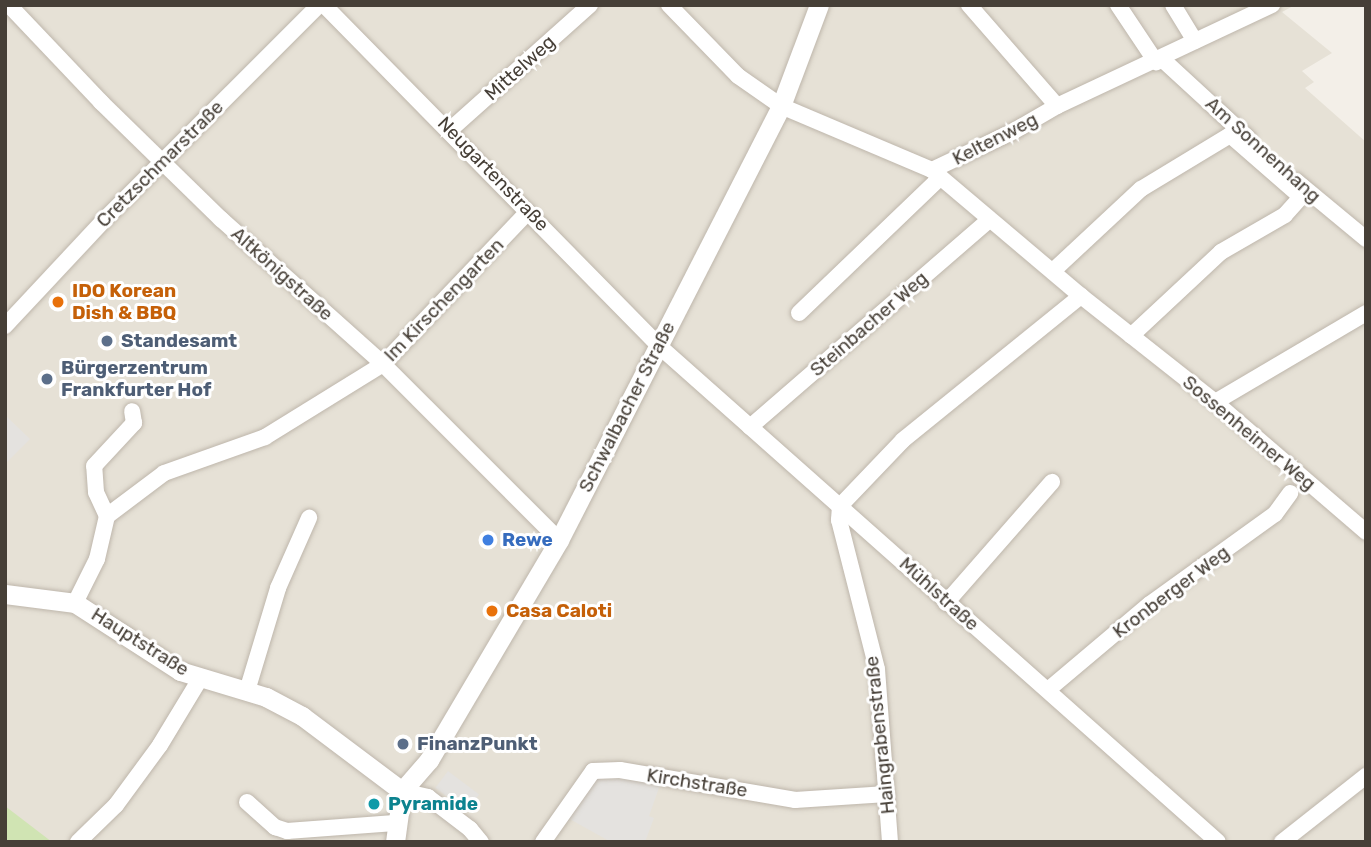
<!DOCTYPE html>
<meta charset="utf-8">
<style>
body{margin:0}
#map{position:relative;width:1371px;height:847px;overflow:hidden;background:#f3efe8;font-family:Rubik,sans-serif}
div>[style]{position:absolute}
.residential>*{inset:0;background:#e6e1d6}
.green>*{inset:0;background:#d0e4b3}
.parking>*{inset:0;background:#e4e2df;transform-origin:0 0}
.roads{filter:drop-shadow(0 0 2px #beb6ab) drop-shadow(0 0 2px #beb6ab)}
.minor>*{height:16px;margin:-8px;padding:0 8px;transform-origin:8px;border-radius:8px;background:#fff}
.tertiary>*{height:19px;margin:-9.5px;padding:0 9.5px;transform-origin:9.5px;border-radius:9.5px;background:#fff}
.dots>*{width:19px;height:19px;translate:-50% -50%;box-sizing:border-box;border:4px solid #fff;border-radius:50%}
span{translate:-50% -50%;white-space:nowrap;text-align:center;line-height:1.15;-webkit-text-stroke:6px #fff;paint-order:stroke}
.street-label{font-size:19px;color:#463f37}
.food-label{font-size:19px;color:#c56008;font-weight:700}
.left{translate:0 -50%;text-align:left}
.service-label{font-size:19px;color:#4e5e75;font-weight:700}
.shop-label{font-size:19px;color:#366cbe;font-weight:700}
.culture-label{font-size:19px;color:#0d838f;font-weight:700}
.frame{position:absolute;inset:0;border:7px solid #463f37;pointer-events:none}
</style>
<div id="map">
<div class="residential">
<div style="clip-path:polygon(5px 5px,1295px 5px,1282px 12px,1332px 53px,1302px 71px,1314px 82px,1305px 88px,1366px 142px,1366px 842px,5px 842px)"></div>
</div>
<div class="green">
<div style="clip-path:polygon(5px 806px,52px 842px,5px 842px)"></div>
</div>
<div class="parking">
<div style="clip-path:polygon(5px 415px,30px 439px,5px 464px)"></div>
<div style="left:448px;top:771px;width:39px;height:21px;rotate:37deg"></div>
<div style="clip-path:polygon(619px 774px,660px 785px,649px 816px,654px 818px,645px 842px,611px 842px,566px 817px,594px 777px)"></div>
</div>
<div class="roads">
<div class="minor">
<div style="left:9px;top:5px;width:134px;rotate:46.5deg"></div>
<div style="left:101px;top:102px;width:168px;rotate:44.3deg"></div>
<div style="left:221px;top:219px;width:217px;rotate:41.8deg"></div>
<div style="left:383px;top:364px;width:249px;rotate:45deg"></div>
<div style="left:324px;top:5px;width:478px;rotate:45.5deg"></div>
<div style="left:659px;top:346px;width:747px;rotate:41.58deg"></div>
<div style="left:669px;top:5px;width:99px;rotate:45.8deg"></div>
<div style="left:738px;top:76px;width:52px;rotate:34.9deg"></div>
<div style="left:781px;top:106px;width:164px;rotate:23deg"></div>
<div style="left:932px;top:170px;width:195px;rotate:40.2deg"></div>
<div style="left:1081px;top:296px;width:171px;rotate:38.3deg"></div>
<div style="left:1215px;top:402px;width:199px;rotate:40.7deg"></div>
<div style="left:969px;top:5px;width:134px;rotate:48.9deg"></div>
<div style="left:1118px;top:5px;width:69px;rotate:56.3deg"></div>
<div style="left:1173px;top:5px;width:42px;rotate:58.6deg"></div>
<div style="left:1162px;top:59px;width:117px;rotate:42.6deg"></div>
<div style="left:450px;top:130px;width:188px;rotate:-41.8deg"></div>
<div style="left:932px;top:170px;width:91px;rotate:-25.4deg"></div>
<div style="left:1014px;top:131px;width:50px;rotate:-30.2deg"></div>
<div style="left:1057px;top:106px;width:238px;rotate:-25.2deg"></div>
<div style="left:1296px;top:181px;width:91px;rotate:39.6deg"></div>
<div style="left:1053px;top:271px;width:120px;rotate:-43deg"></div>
<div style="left:1141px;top:189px;width:104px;rotate:-31.2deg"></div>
<div style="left:1230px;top:135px;width:94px;rotate:41.1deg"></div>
<div style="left:1301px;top:197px;width:24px;rotate:132deg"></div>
<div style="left:1285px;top:215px;width:74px;rotate:150deg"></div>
<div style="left:1221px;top:252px;width:123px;rotate:137deg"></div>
<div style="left:799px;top:313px;width:195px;rotate:-43.8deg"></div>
<div style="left:5px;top:326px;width:146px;rotate:-46.9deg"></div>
<div style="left:105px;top:219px;width:303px;rotate:-45deg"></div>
<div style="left:1215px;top:402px;width:175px;rotate:-30.5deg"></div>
<div style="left:750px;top:427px;width:316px;rotate:-40.9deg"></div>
<div style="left:107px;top:516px;width:26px;rotate:-115deg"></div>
<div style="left:96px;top:492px;width:26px;rotate:-94deg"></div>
<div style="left:94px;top:466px;width:59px;rotate:-47.1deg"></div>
<div style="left:134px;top:423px;width:12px;rotate:-99deg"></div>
<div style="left:75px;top:603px;width:49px;rotate:-63.4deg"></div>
<div style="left:97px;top:559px;width:44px;rotate:-76.9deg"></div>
<div style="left:107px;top:516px;width:71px;rotate:-37deg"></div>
<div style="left:164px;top:473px;width:107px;rotate:-19.6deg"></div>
<div style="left:265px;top:437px;width:139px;rotate:-31.7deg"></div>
<div style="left:383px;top:364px;width:210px;rotate:-46.4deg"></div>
<div style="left:946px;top:603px;width:161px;rotate:-48.8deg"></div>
<div style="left:1049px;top:689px;width:132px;rotate:-40.1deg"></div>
<div style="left:1150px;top:604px;width:154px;rotate:-35.8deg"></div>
<div style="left:1275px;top:514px;width:26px;rotate:-54deg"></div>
<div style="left:247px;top:691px;width:108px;rotate:-73.2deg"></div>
<div style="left:278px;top:588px;width:77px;rotate:-66.1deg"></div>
<div style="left:402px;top:791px;width:27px;rotate:13deg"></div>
<div style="left:428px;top:797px;width:53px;rotate:37.3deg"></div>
<div style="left:470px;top:829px;width:17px;rotate:50deg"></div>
<div style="left:247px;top:802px;width:38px;rotate:42deg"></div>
<div style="left:275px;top:827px;width:13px;rotate:18deg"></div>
<div style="left:287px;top:831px;width:108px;rotate:-4.2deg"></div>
<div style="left:78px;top:842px;width:53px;rotate:-44.2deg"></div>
<div style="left:116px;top:805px;width:74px;rotate:-53.7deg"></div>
<div style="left:160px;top:745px;width:77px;rotate:-58.8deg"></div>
<div style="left:543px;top:842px;width:87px;rotate:-54.8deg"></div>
<div style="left:593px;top:771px;width:27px;rotate:-2deg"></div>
<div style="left:620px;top:770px;width:178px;rotate:9.7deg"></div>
<div style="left:795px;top:800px;width:92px;rotate:-3.7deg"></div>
<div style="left:890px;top:842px;width:173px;rotate:-94.3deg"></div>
<div style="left:877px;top:669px;width:154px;rotate:-104.3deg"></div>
<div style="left:839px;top:520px;width:14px;rotate:-86deg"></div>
<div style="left:840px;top:506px;width:91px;rotate:-46.3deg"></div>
<div style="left:903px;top:440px;width:229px;rotate:-39deg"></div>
<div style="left:1282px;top:842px;width:107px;rotate:-38.2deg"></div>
</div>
<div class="tertiary">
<div style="left:5px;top:594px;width:71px;rotate:7.3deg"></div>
<div style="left:75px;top:603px;width:125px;rotate:32.9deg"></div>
<div style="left:180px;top:671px;width:90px;rotate:16.8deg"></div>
<div style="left:266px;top:697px;width:41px;rotate:27.8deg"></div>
<div style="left:302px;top:716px;width:125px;rotate:36.9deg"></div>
<div style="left:395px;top:842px;width:51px;rotate:-82.2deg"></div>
<div style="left:402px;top:791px;width:41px;rotate:-48.9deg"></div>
<div style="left:429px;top:760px;width:256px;rotate:-59.4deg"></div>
<div style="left:559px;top:540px;width:487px;rotate:-62.9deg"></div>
<div style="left:781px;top:106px;width:108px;rotate:-69.4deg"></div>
</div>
</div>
<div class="dots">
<div style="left:58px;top:302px;background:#e8710a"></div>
<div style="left:107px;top:341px;background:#5c6f8a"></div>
<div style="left:47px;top:379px;background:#5c6f8a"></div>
<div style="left:488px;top:540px;background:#3f7fe0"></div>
<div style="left:492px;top:611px;background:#e8710a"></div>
<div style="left:403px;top:744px;background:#5c6f8a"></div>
<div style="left:374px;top:804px;background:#0f9aa8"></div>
</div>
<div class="street-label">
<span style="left:520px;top:68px;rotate:-42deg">Mittelweg</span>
<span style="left:995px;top:139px;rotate:-27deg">Keltenweg</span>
<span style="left:1263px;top:150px;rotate:42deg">Am Sonnenhang</span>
<span style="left:160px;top:164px;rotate:-45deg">Cretzschmarstraße</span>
<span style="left:493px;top:174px;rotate:46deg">Neugartenstraße</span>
<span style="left:282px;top:274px;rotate:42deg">Altkönigstraße</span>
<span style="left:444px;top:300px;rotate:-46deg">Im Kirschengarten</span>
<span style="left:869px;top:324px;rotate:-41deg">Steinbacher Weg</span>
<span style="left:627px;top:407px;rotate:-63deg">Schwalbacher Straße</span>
<span style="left:1249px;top:433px;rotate:40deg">Sossenheimer Weg</span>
<span style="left:1171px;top:592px;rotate:-37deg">Kronberger Weg</span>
<span style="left:939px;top:594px;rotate:42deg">Mühlstraße</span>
<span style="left:140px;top:642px;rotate:32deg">Hauptstraße</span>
<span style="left:880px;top:735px;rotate:-96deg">Haingrabenstraße</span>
<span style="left:697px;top:783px;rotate:9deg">Kirchstraße</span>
</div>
<div class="food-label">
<span class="left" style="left:72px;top:302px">IDO Korean<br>Dish &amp; BBQ</span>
<span class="left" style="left:506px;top:611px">Casa Caloti</span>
</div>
<div class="service-label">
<span class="left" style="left:121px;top:341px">Standesamt</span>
<span class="left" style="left:61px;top:379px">Bürgerzentrum<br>Frankfurter Hof</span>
<span class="left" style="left:417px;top:744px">FinanzPunkt</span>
</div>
<div class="shop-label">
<span class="left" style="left:502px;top:540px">Rewe</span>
</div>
<div class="culture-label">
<span class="left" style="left:388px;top:804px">Pyramide</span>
</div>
<div class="frame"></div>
</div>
